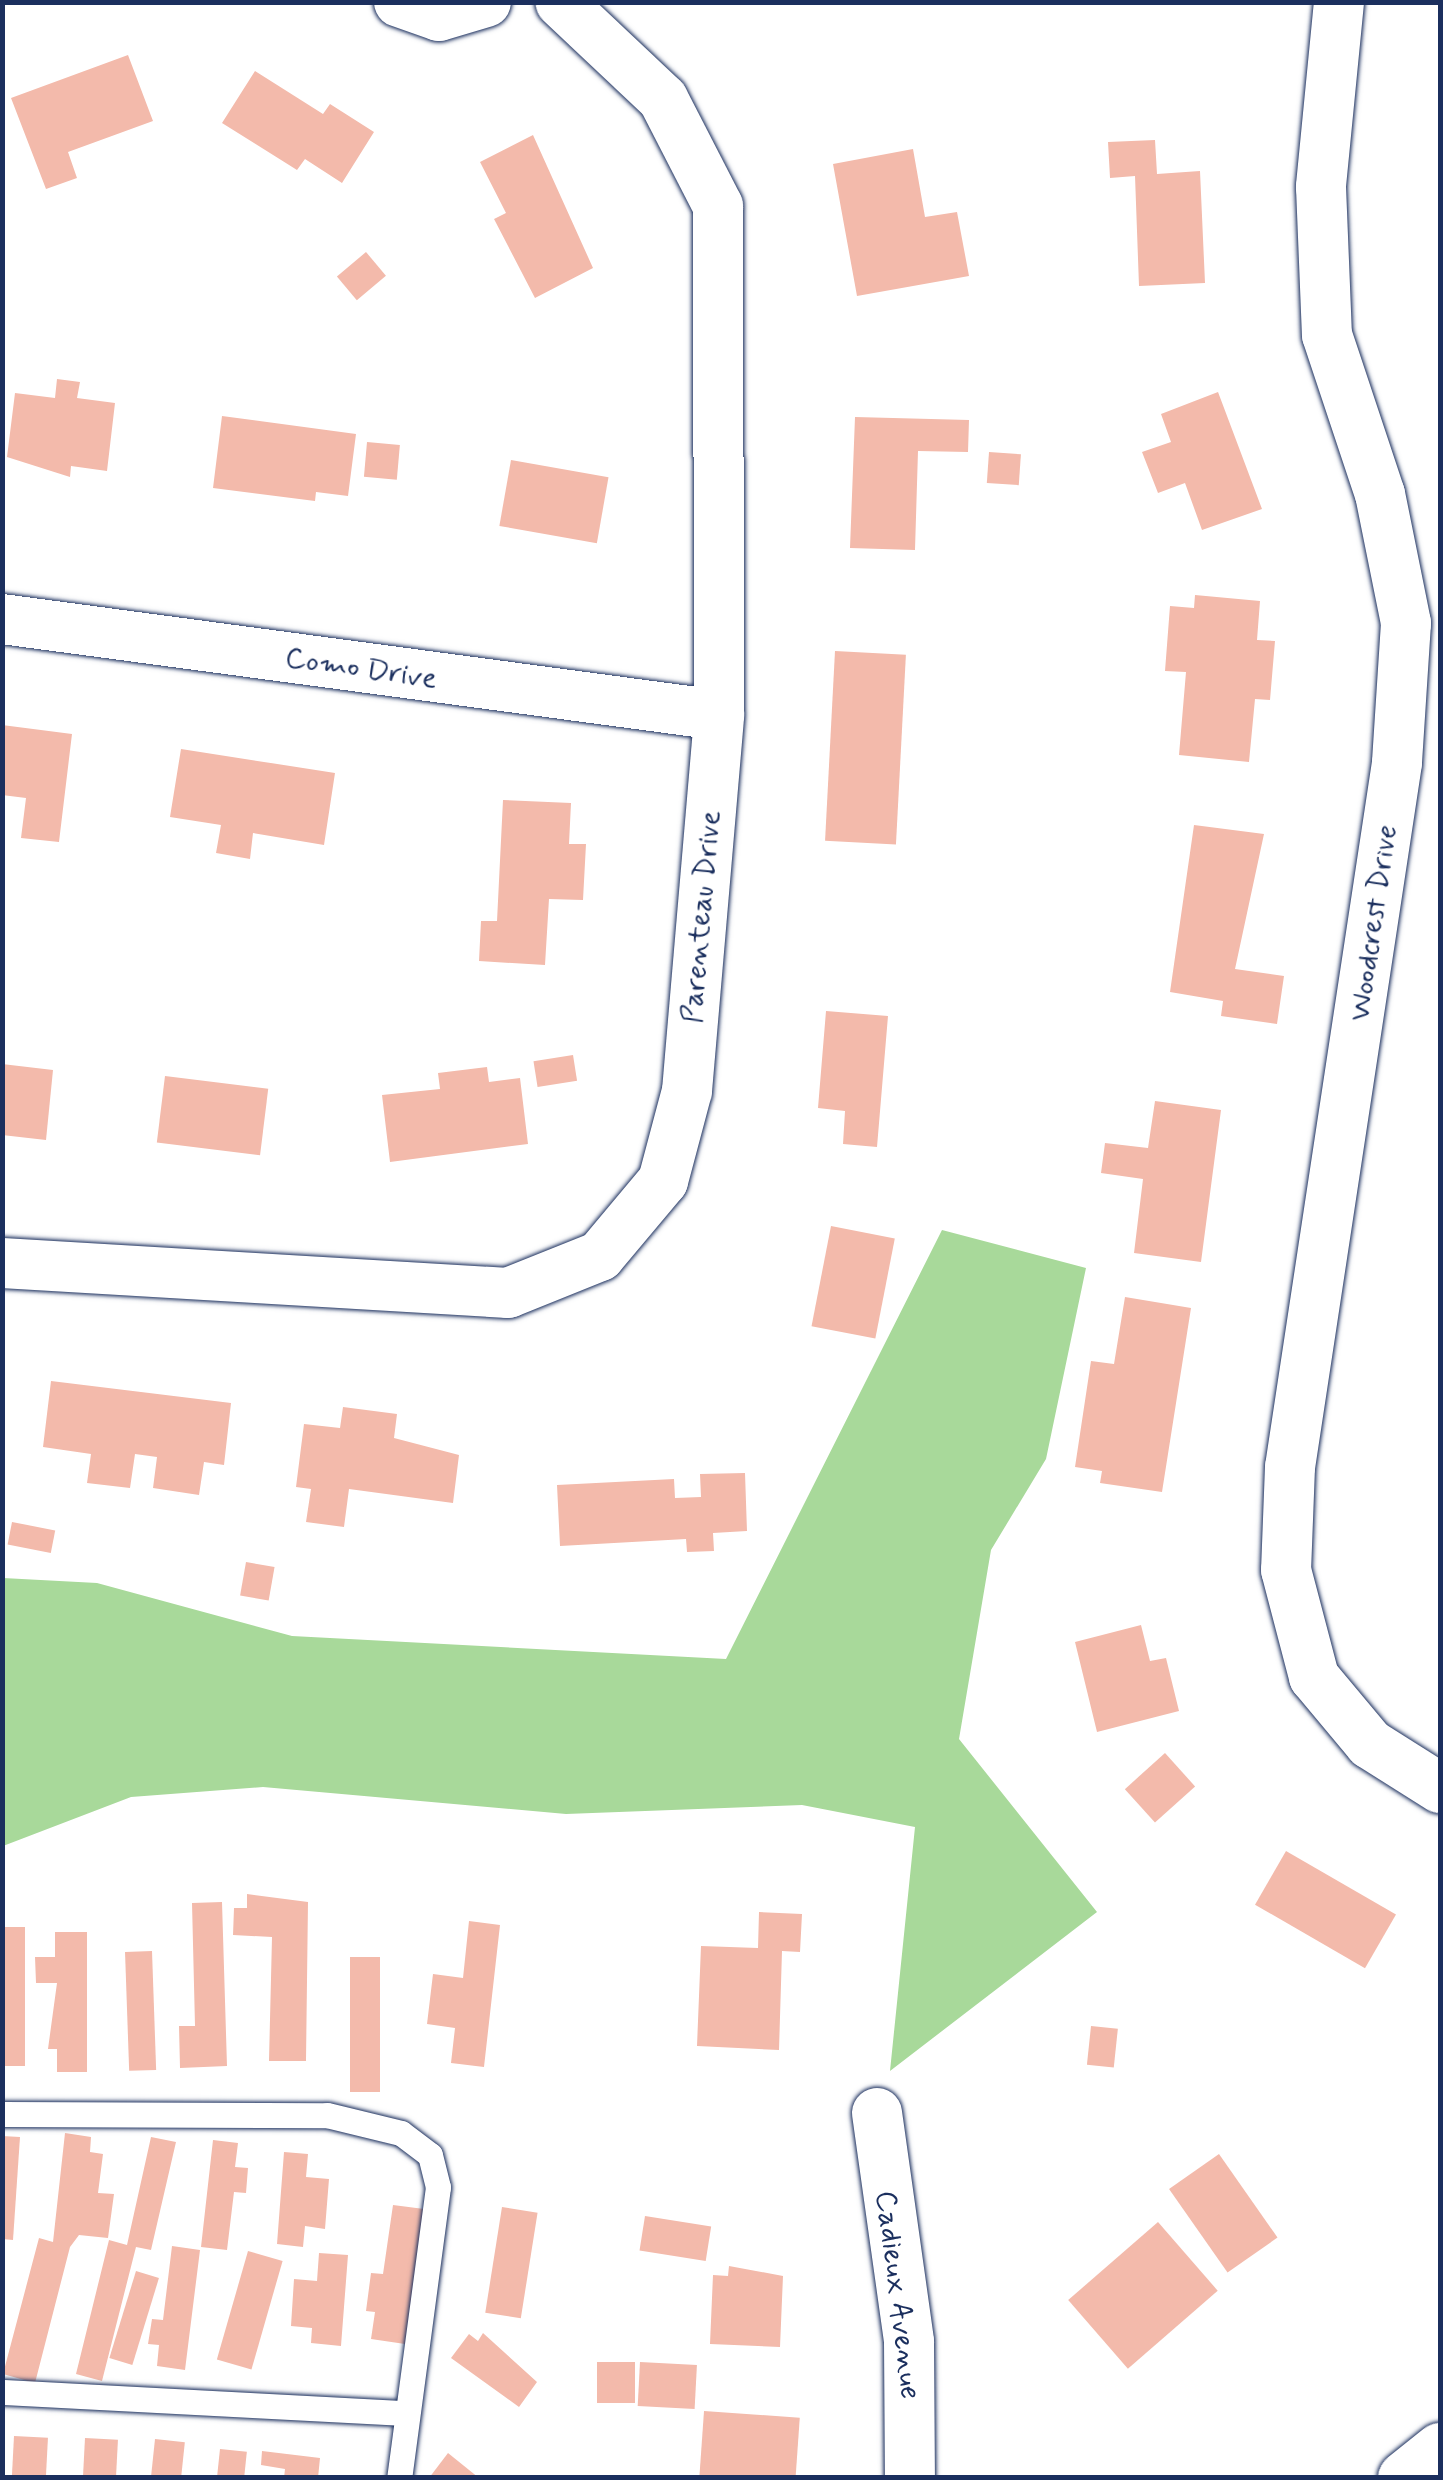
<!DOCTYPE html>
<style>
body{margin:0}
#map{position:relative;width:1443px;height:2480px;overflow:hidden;background:#fff;font-family:Mynerve,sans-serif}
div>[style]{position:absolute}
.green>*{inset:0;background:#a8d99a}
.building>*{inset:0;background:#f3baab;transform-origin:0 0}
.roads{filter:drop-shadow(0 0 2px #1b2f5e) drop-shadow(0 0 2px #1b2f5e)}
.lane>*{height:25px;margin:-12.5px;padding:0 12.5px;transform-origin:12.5px;border-radius:12.5px;background:#fff}
.street>*{height:50px;margin:-25px;padding:0 25px;transform-origin:25px;border-radius:25px;background:#fff}
.secondary>*{height:55px;margin:-27.5px;padding:0 27.5px;transform-origin:27.5px;border-radius:27.5px;background:#fff}
span{translate:-50% -50%;white-space:nowrap;text-align:center;line-height:1.15;-webkit-text-stroke:9px #fff;paint-order:stroke}
.street-label{font-size:30px;color:#1b2f5e}
.frame{position:absolute;inset:0;border:5px solid #1b2f5e;pointer-events:none}
</style>
<div id="map">
<div class="green">
<div style="clip-path:polygon(942px 1230px,1086px 1268px,1046px 1459px,991px 1550px,959px 1739px,1097px 1912px,890px 2071px,915px 1827px,802px 1805px,566px 1814px,263px 1787px,131px 1797px,3px 1846px,3px 1578px,97px 1583px,292px 1636px,726px 1659px)"></div>
</div>
<div class="building">
<div style="clip-path:polygon(128px 55px,153px 121px,68px 152px,77px 178px,46px 189px,11px 98px)"></div>
<div style="clip-path:polygon(255px 71px,323px 114px,330px 104px,374px 132px,342px 183px,305px 159px,297px 170px,222px 123px)"></div>
<div style="clip-path:polygon(533px 135px,593px 268px,535px 298px,494px 219px,506px 213px,480px 162px)"></div>
<div style="clip-path:polygon(1155px 140px,1157px 174px,1200px 171px,1205px 283px,1139px 286px,1135px 176px,1110px 178px,1108px 142px)"></div>
<div style="clip-path:polygon(913px 149px,925px 217px,957px 212px,969px 276px,857px 296px,833px 164px)"></div>
<div style="left:366px;top:252px;width:31px;height:38px;rotate:50deg"></div>
<div style="clip-path:polygon(57px 379px,80px 382px,77px 398px,115px 403px,107px 471px,71px 466px,70px 477px,7px 457px,15px 393px,55px 398px)"></div>
<div style="clip-path:polygon(1218px 392px,1262px 509px,1202px 530px,1185px 483px,1158px 493px,1142px 452px,1171px 442px,1161px 414px)"></div>
<div style="clip-path:polygon(222px 416px,356px 434px,348px 496px,316px 492px,315px 501px,213px 488px)"></div>
<div style="clip-path:polygon(855px 417px,969px 420px,968px 452px,918px 451px,915px 550px,850px 548px)"></div>
<div style="left:367px;top:442px;width:33px;height:35px;rotate:5deg"></div>
<div style="left:989px;top:452px;width:32px;height:31px;rotate:4deg"></div>
<div style="left:511px;top:460px;width:99px;height:67px;rotate:10deg"></div>
<div style="clip-path:polygon(1195px 595px,1260px 601px,1257px 640px,1275px 641px,1270px 700px,1255px 699px,1249px 762px,1179px 755px,1186px 672px,1165px 671px,1170px 606px,1194px 608px)"></div>
<div style="left:835px;top:651px;width:71px;height:190px;rotate:3deg"></div>
<div style="clip-path:polygon(2px 725px,72px 734px,59px 842px,21px 838px,26px 798px,2px 795px)"></div>
<div style="clip-path:polygon(181px 749px,335px 773px,324px 845px,253px 833px,250px 859px,216px 853px,221px 825px,170px 817px)"></div>
<div style="clip-path:polygon(503px 800px,571px 803px,569px 844px,586px 844px,583px 900px,549px 899px,545px 965px,479px 961px,481px 921px,497px 921px)"></div>
<div style="clip-path:polygon(1194px 825px,1264px 834px,1235px 969px,1284px 976px,1277px 1024px,1221px 1016px,1223px 1001px,1170px 992px)"></div>
<div style="clip-path:polygon(826px 1011px,888px 1016px,877px 1147px,843px 1144px,845px 1111px,818px 1108px)"></div>
<div style="left:573px;top:1055px;width:26px;height:40px;rotate:81deg"></div>
<div style="clip-path:polygon(2px 1064px,53px 1070px,46px 1140px,2px 1135px)"></div>
<div style="clip-path:polygon(487px 1067px,489px 1082px,520px 1078px,528px 1144px,390px 1162px,382px 1095px,440px 1089px,438px 1073px)"></div>
<div style="left:165px;top:1076px;width:104px;height:67px;rotate:7deg"></div>
<div style="clip-path:polygon(1155px 1101px,1221px 1110px,1201px 1262px,1134px 1253px,1143px 1179px,1101px 1173px,1105px 1143px,1148px 1148px)"></div>
<div style="left:831px;top:1226px;width:65px;height:102px;rotate:11deg"></div>
<div style="clip-path:polygon(1125px 1297px,1191px 1308px,1162px 1492px,1100px 1483px,1102px 1471px,1075px 1467px,1091px 1361px,1114px 1364px)"></div>
<div style="clip-path:polygon(51px 1381px,231px 1403px,224px 1465px,204px 1462px,199px 1495px,153px 1488px,157px 1457px,135px 1454px,130px 1488px,87px 1483px,91px 1454px,43px 1447px)"></div>
<div style="clip-path:polygon(343px 1407px,397px 1414px,394px 1438px,459px 1455px,453px 1503px,349px 1489px,344px 1527px,306px 1522px,311px 1489px,296px 1487px,304px 1424px,340px 1428px)"></div>
<div style="clip-path:polygon(745px 1473px,747px 1531px,713px 1533px,714px 1551px,687px 1552px,686px 1539px,560px 1546px,557px 1485px,674px 1479px,675px 1498px,701px 1497px,700px 1474px)"></div>
<div style="left:12px;top:1522px;width:44px;height:23px;rotate:11deg"></div>
<div style="left:246px;top:1562px;width:29px;height:34px;rotate:10deg"></div>
<div style="clip-path:polygon(1141px 1625px,1150px 1661px,1166px 1658px,1179px 1711px,1097px 1732px,1075px 1642px)"></div>
<div style="left:1165px;top:1753px;width:45px;height:54px;rotate:48deg"></div>
<div style="left:1286px;top:1851px;width:127px;height:62px;rotate:30deg"></div>
<div style="clip-path:polygon(247px 1894px,308px 1902px,306px 2061px,269px 2061px,272px 1937px,233px 1935px,234px 1908px,247px 1908px)"></div>
<div style="clip-path:polygon(222px 1902px,227px 2066px,180px 2068px,179px 2026px,195px 2026px,192px 1903px)"></div>
<div style="clip-path:polygon(759px 1912px,802px 1914px,800px 1952px,782px 1951px,779px 2050px,697px 2046px,701px 1946px,758px 1948px)"></div>
<div style="clip-path:polygon(469px 1921px,500px 1925px,484px 2067px,451px 2063px,455px 2028px,427px 2024px,433px 1974px,463px 1978px)"></div>
<div style="left:2px;top:1927px;width:23px;height:139px"></div>
<div style="clip-path:polygon(55px 1932px,87px 1932px,87px 2072px,57px 2072px,57px 2049px,48px 2049px,57px 1983px,36px 1983px,35px 1957px,55px 1957px)"></div>
<div style="left:152px;top:1951px;width:119px;height:27px;rotate:88deg"></div>
<div style="left:350px;top:1957px;width:30px;height:135px"></div>
<div style="left:1091px;top:2026px;width:27px;height:39px;rotate:6deg"></div>
<div style="clip-path:polygon(65px 2133px,91px 2137px,90px 2152px,103px 2154px,98px 2193px,114px 2194px,108px 2238px,79px 2235px,70px 2247px,35px 2383px,3px 2374px,39px 2238px,53px 2242px)"></div>
<div style="clip-path:polygon(2px 2136px,20px 2137px,13px 2240px,2px 2239px)"></div>
<div style="clip-path:polygon(151px 2137px,176px 2142px,151px 2250px,136px 2247px,102px 2381px,76px 2374px,109px 2240px,127px 2245px)"></div>
<div style="clip-path:polygon(213px 2140px,238px 2143px,235px 2167px,248px 2168px,246px 2193px,234px 2192px,227px 2250px,201px 2247px)"></div>
<div style="clip-path:polygon(284px 2152px,308px 2154px,306px 2177px,329px 2179px,325px 2229px,305px 2226px,303px 2247px,277px 2244px)"></div>
<div style="left:1219px;top:2154px;width:102px;height:61px;rotate:55deg"></div>
<div style="clip-path:polygon(393px 2205px,424px 2209px,405px 2344px,371px 2339px,375px 2312px,366px 2311px,371px 2273px,383px 2274px)"></div>
<div style="left:502px;top:2207px;width:36px;height:107px;rotate:9deg"></div>
<div style="left:645px;top:2216px;width:67px;height:35px;rotate:9deg"></div>
<div style="left:1158px;top:2222px;width:91px;height:119px;rotate:49deg"></div>
<div style="clip-path:polygon(172px 2246px,200px 2250px,185px 2370px,157px 2366px,159px 2345px,148px 2344px,152px 2319px,163px 2320px)"></div>
<div style="left:248px;top:2251px;width:36px;height:113px;rotate:16deg"></div>
<div style="clip-path:polygon(319px 2253px,348px 2255px,341px 2346px,311px 2343px,312px 2328px,291px 2326px,294px 2279px,317px 2281px)"></div>
<div style="clip-path:polygon(729px 2266px,783px 2276px,780px 2347px,710px 2344px,713px 2275px,728px 2276px)"></div>
<div style="left:136px;top:2271px;width:24px;height:91px;rotate:17deg"></div>
<div style="clip-path:polygon(483px 2333px,537px 2382px,519px 2407px,451px 2358px,469px 2334px,478px 2341px)"></div>
<div style="left:597px;top:2362px;width:38px;height:41px"></div>
<div style="left:640px;top:2362px;width:57px;height:44px;rotate:3deg"></div>
<div style="left:704px;top:2411px;width:96px;height:67px;rotate:4deg"></div>
<div style="left:14px;top:2436px;width:34px;height:42px;rotate:3deg"></div>
<div style="left:85px;top:2438px;width:33px;height:40px;rotate:3deg"></div>
<div style="left:155px;top:2439px;width:30px;height:39px;rotate:6deg"></div>
<div style="left:220px;top:2449px;width:27px;height:29px;rotate:6deg"></div>
<div style="clip-path:polygon(262px 2451px,320px 2458px,318px 2478px,284px 2478px,285px 2469px,261px 2465px)"></div>
<div style="clip-path:polygon(448px 2453px,479px 2478px,429px 2478px)"></div>
</div>
<div class="roads">
<div class="lane">
<div style="left:2px;top:2114px;width:325px;rotate:0.2deg"></div>
<div style="left:327px;top:2115px;width:76px;rotate:13.7deg"></div>
<div style="left:401px;top:2133px;width:36px;rotate:37deg"></div>
<div style="left:430px;top:2155px;width:33px;rotate:76deg"></div>
<div style="left:438px;top:2187px;width:294px;rotate:97.6deg"></div>
<div style="left:2px;top:2392px;width:401px;rotate:3deg"></div>
</div>
<div class="street">
<div style="left:399px;top:2px;width:42px;rotate:19.3deg"></div>
<div style="left:439px;top:16px;width:49px;rotate:-16.6deg"></div>
<div style="left:1339px;top:2px;width:186px;rotate:95.6deg"></div>
<div style="left:1321px;top:187px;width:148px;rotate:87.7deg"></div>
<div style="left:1327px;top:335px;width:168px;rotate:71.6deg"></div>
<div style="left:1380px;top:494px;width:132px;rotate:78.6deg"></div>
<div style="left:1406px;top:623px;width:140px;rotate:93.7deg"></div>
<div style="left:1397px;top:763px;width:712px;rotate:98.64deg"></div>
<div style="left:1290px;top:1467px;width:103px;rotate:92.2deg"></div>
<div style="left:1286px;top:1570px;width:111px;rotate:75.3deg"></div>
<div style="left:1314px;top:1677px;width:87px;rotate:50.1deg"></div>
<div style="left:1370px;top:1744px;width:83px;rotate:32.2deg"></div>
<div style="left:2px;top:619px;width:723px;rotate:7.63deg"></div>
<div style="left:2px;top:1263px;width:507px;rotate:3.39deg"></div>
<div style="left:508px;top:1293px;width:99px;rotate:-21.9deg"></div>
<div style="left:600px;top:1256px;width:98px;rotate:-50deg"></div>
<div style="left:663px;top:1181px;width:93px;rotate:-75.1deg"></div>
<div style="left:687px;top:1091px;width:377px;rotate:-85.1deg"></div>
<div style="left:719px;top:715px;width:509px;rotate:-90.11deg"></div>
<div style="left:718px;top:206px;width:120px;rotate:-117.2deg"></div>
<div style="left:663px;top:99px;width:141px;rotate:-136.7deg"></div>
<div style="left:877px;top:2113px;width:231px;rotate:82deg"></div>
<div style="left:909px;top:2342px;width:136px;rotate:89.6deg"></div>
</div>
<div class="secondary">
<div style="left:1405px;top:2478px;width:45px;rotate:-38.7deg"></div>
</div>
</div>
<div class="street-label">
<span style="left:361px;top:669px;rotate:8deg">Como Drive</span>
<span style="left:702px;top:917px;rotate:-85deg">Parenteau Drive</span>
<span style="left:1374px;top:923px;rotate:-82deg">Woodcrest Drive</span>
<span style="left:897px;top:2295px;rotate:83deg">Cadieux Avenue</span>
</div>
<div class="frame"></div>
</div>
